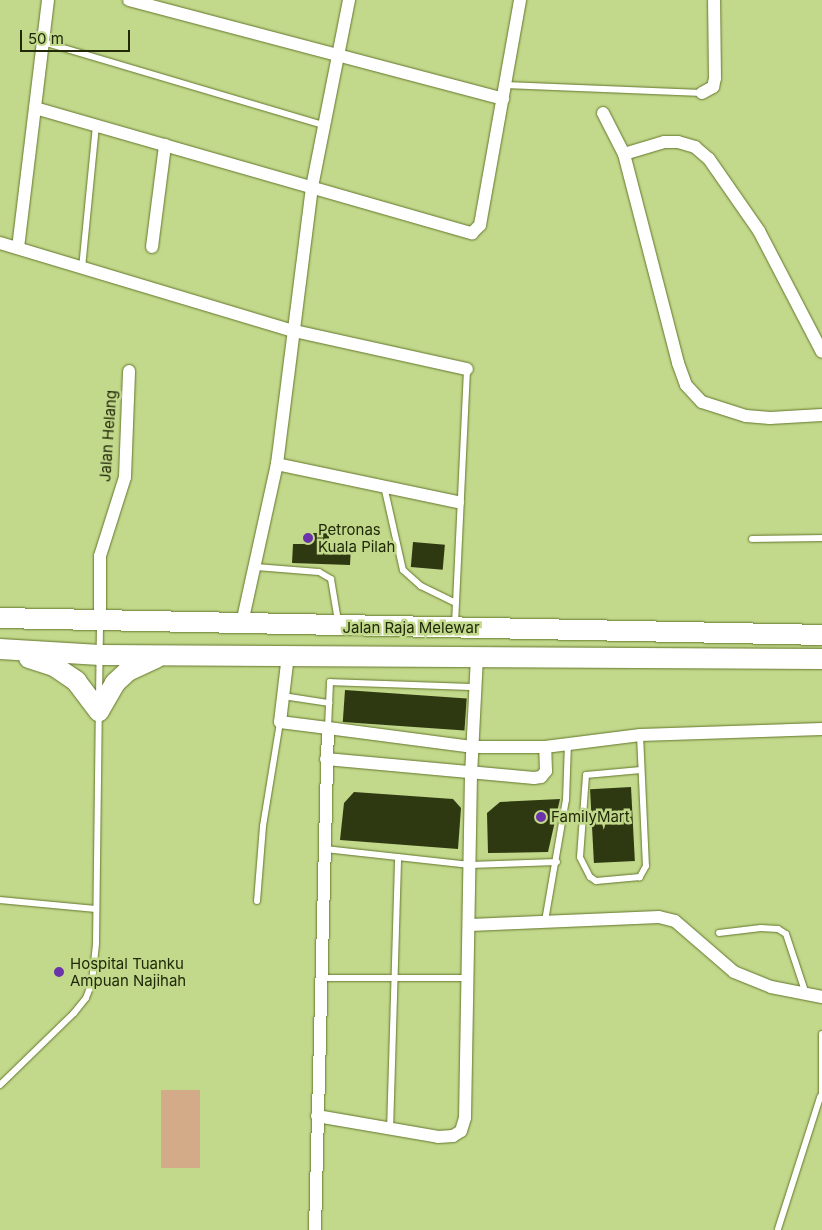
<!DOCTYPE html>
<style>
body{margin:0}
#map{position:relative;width:822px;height:1230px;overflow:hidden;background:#c2d88b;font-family:Inter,sans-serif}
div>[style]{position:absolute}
.green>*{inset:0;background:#d3ab89;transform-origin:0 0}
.building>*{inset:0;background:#2f3911;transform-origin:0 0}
.roads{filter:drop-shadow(0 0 1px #64772b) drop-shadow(0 0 1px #64772b)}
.service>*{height:6px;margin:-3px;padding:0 3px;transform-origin:3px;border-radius:3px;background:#fff}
.minor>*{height:12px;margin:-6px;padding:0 6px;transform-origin:6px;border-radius:6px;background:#fff}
.trunk>*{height:20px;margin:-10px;padding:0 10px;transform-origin:10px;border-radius:10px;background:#fff}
.dots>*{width:14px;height:14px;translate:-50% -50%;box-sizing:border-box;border:2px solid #c2d88b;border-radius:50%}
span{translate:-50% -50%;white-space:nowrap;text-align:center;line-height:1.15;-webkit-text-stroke:5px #c2d88b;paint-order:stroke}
.street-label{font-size:15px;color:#212909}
.poi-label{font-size:15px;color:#212909}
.left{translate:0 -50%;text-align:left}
.scale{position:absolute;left:20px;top:30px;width:110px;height:22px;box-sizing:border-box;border:2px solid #212909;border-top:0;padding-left:6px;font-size:15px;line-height:18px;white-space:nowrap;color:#212909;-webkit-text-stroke:4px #c2d88b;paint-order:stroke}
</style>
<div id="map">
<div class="green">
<div style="left:161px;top:1090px;width:39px;height:78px"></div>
</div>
<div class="building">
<div style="clip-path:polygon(308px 533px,329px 533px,329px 545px,351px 545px,350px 565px,292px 563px,293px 544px,307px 544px)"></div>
<div style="left:413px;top:542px;width:32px;height:25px;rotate:5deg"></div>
<div style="left:345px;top:690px;width:122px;height:32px;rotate:4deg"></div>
<div style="left:631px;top:787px;width:74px;height:41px;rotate:87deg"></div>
<div style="clip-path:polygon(354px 792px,453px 799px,461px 808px,458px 849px,340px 840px,344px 803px)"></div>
<div style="clip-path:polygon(560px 799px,548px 852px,488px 853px,487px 813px,500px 802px)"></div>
</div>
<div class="roads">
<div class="service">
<div style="left:43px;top:42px;width:293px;rotate:16.5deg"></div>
<div style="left:505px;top:85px;width:197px;rotate:2.3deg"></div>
<div style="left:82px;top:268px;width:144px;rotate:-84.4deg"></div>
<div style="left:384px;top:486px;width:86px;rotate:77.3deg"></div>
<div style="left:403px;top:570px;width:24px;rotate:42deg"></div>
<div style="left:421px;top:586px;width:37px;rotate:26deg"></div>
<div style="left:752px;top:539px;width:70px;rotate:-0.8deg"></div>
<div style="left:256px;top:567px;width:63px;rotate:4.5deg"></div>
<div style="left:319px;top:572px;width:14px;rotate:30deg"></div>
<div style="left:331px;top:579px;width:43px;rotate:80.5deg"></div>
<div style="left:455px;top:624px;width:255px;rotate:-87.3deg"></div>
<div style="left:283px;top:696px;width:47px;rotate:8.7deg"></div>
<div style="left:99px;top:698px;width:75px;rotate:-89.2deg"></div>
<div style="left:328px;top:728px;width:46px;rotate:-87.5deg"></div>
<div style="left:330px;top:682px;width:145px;rotate:2deg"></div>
<div style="left:640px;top:735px;width:131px;rotate:87.4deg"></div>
<div style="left:646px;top:866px;width:13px;rotate:119deg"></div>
<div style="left:640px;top:877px;width:44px;rotate:174.8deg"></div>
<div style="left:596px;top:881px;width:7px;rotate:-146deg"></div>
<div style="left:590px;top:877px;width:22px;rotate:-117deg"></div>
<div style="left:580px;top:857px;width:82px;rotate:-85.8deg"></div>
<div style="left:586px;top:775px;width:55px;rotate:-5.2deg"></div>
<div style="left:325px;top:849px;width:146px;rotate:6.3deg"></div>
<div style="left:470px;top:865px;width:87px;rotate:-2deg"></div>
<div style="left:0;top:900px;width:96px;rotate:5.4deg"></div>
<div style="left:257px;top:901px;width:75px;rotate:-85.4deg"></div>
<div style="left:263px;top:826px;width:105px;rotate:-80.7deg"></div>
<div style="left:545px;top:921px;width:123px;rotate:-80.2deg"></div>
<div style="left:566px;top:800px;width:56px;rotate:-88deg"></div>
<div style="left:719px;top:933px;width:42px;rotate:-6.8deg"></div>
<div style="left:761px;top:928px;width:17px;rotate:3deg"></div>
<div style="left:778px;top:929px;width:9px;rotate:32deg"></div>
<div style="left:786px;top:934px;width:63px;rotate:71.6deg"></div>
<div style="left:320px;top:978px;width:147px"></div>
<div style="left:822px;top:1034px;width:64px;rotate:90deg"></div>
<div style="left:0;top:1085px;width:103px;rotate:-44.2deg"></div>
<div style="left:74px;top:1013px;width:19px;rotate:-51deg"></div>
<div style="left:86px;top:998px;width:17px;rotate:-69deg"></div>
<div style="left:92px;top:982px;width:39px;rotate:-84deg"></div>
<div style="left:96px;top:943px;width:230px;rotate:-89.3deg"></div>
<div style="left:390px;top:1131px;width:274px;rotate:-88.3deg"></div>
<div style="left:778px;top:1229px;width:139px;rotate:-72.3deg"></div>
</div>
<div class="minor">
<div style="left:129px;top:0;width:387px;rotate:14.8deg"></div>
<div style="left:702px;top:93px;width:13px;rotate:-29deg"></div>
<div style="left:713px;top:87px;width:9px;rotate:-77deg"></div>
<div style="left:715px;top:78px;width:78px;rotate:-90.7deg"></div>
<div style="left:35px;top:108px;width:455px;rotate:16deg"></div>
<div style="left:472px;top:233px;width:11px;rotate:-45deg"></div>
<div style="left:480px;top:225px;width:229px;rotate:-79.9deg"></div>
<div style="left:603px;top:113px;width:46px;rotate:62.9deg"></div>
<div style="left:624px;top:154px;width:216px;rotate:75.5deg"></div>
<div style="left:678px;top:363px;width:23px;rotate:70deg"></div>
<div style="left:686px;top:385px;width:23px;rotate:47deg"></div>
<div style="left:702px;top:402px;width:46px;rotate:17.7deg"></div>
<div style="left:746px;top:416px;width:24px;rotate:5deg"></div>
<div style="left:770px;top:418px;width:52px;rotate:-3.3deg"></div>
<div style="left:624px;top:154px;width:42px;rotate:-16.7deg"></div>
<div style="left:664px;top:142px;width:14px"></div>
<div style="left:678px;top:142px;width:18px;rotate:16deg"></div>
<div style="left:695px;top:147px;width:18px;rotate:41deg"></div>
<div style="left:709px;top:159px;width:88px;rotate:55.2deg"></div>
<div style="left:759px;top:231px;width:136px;rotate:62.5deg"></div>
<div style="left:0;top:243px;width:307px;rotate:16.7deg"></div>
<div style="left:294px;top:331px;width:177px;rotate:12.4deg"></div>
<div style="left:152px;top:247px;width:103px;rotate:-82.7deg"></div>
<div style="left:18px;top:248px;width:250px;rotate:-83.1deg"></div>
<div style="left:277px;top:464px;width:185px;rotate:11.9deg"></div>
<div style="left:100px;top:620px;width:64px;rotate:-90deg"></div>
<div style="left:100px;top:556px;width:83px;rotate:-72.4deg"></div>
<div style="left:125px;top:477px;width:106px;rotate:-87.8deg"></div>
<div style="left:242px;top:623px;width:163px;rotate:-77.6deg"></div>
<div style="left:277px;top:464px;width:279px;rotate:-82.8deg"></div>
<div style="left:312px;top:187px;width:191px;rotate:-78.8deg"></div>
<div style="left:288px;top:655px;width:67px;rotate:96.8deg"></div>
<div style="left:280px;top:722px;width:48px;rotate:7.1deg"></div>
<div style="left:328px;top:728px;width:145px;rotate:7.5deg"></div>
<div style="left:472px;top:747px;width:73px"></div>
<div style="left:545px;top:747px;width:96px;rotate:-7.2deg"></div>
<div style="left:640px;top:735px;width:182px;rotate:-1.9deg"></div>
<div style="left:326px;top:759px;width:209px;rotate:5.2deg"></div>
<div style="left:534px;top:778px;width:7px;rotate:-8deg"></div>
<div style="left:541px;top:777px;width:8px;rotate:-50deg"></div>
<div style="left:546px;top:771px;width:24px;rotate:-92deg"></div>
<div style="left:470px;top:925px;width:189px;rotate:-2.4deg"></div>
<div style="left:659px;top:917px;width:16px;rotate:14deg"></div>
<div style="left:675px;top:921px;width:78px;rotate:40.8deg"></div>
<div style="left:734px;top:972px;width:40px;rotate:22deg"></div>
<div style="left:771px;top:987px;width:52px;rotate:11.1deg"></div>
<div style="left:317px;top:1116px;width:123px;rotate:9.8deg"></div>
<div style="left:438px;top:1137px;width:15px;rotate:-4deg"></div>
<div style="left:453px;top:1136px;width:9px;rotate:-32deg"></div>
<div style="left:461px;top:1131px;width:14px;rotate:-73deg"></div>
<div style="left:465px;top:1118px;width:343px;rotate:-89deg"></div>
<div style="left:471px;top:775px;width:120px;rotate:-87.1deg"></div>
<div style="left:315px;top:1230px;width:502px;rotate:-88.52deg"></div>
</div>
<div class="trunk">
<div style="left:0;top:618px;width:822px;rotate:1.18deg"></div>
<div style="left:0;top:649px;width:100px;rotate:3.4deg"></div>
<div style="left:100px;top:655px;width:722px;rotate:0.32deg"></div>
<div style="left:29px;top:658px;width:26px;rotate:18deg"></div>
<div style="left:54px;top:666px;width:27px;rotate:34deg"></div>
<div style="left:76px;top:681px;width:38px;rotate:53deg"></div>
<div style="left:99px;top:711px;width:32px;rotate:-60deg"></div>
<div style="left:115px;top:683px;width:18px;rotate:-43deg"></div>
<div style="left:128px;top:671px;width:31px;rotate:-25deg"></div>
</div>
</div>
<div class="dots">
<div style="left:308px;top:538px;background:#6b33a9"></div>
<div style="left:541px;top:817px;background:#6b33a9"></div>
<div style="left:59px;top:972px;background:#6b33a9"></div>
</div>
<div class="street-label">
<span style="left:108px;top:436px;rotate:-86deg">Jalan Helang</span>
<span style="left:411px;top:628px">Jalan Raja Melewar</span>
</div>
<div class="poi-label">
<span class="left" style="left:318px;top:538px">Petronas<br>Kuala Pilah</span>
<span class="left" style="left:551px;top:817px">FamilyMart</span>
<span class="left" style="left:70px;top:972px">Hospital Tuanku<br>Ampuan Najihah</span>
</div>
<div class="scale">50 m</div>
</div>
